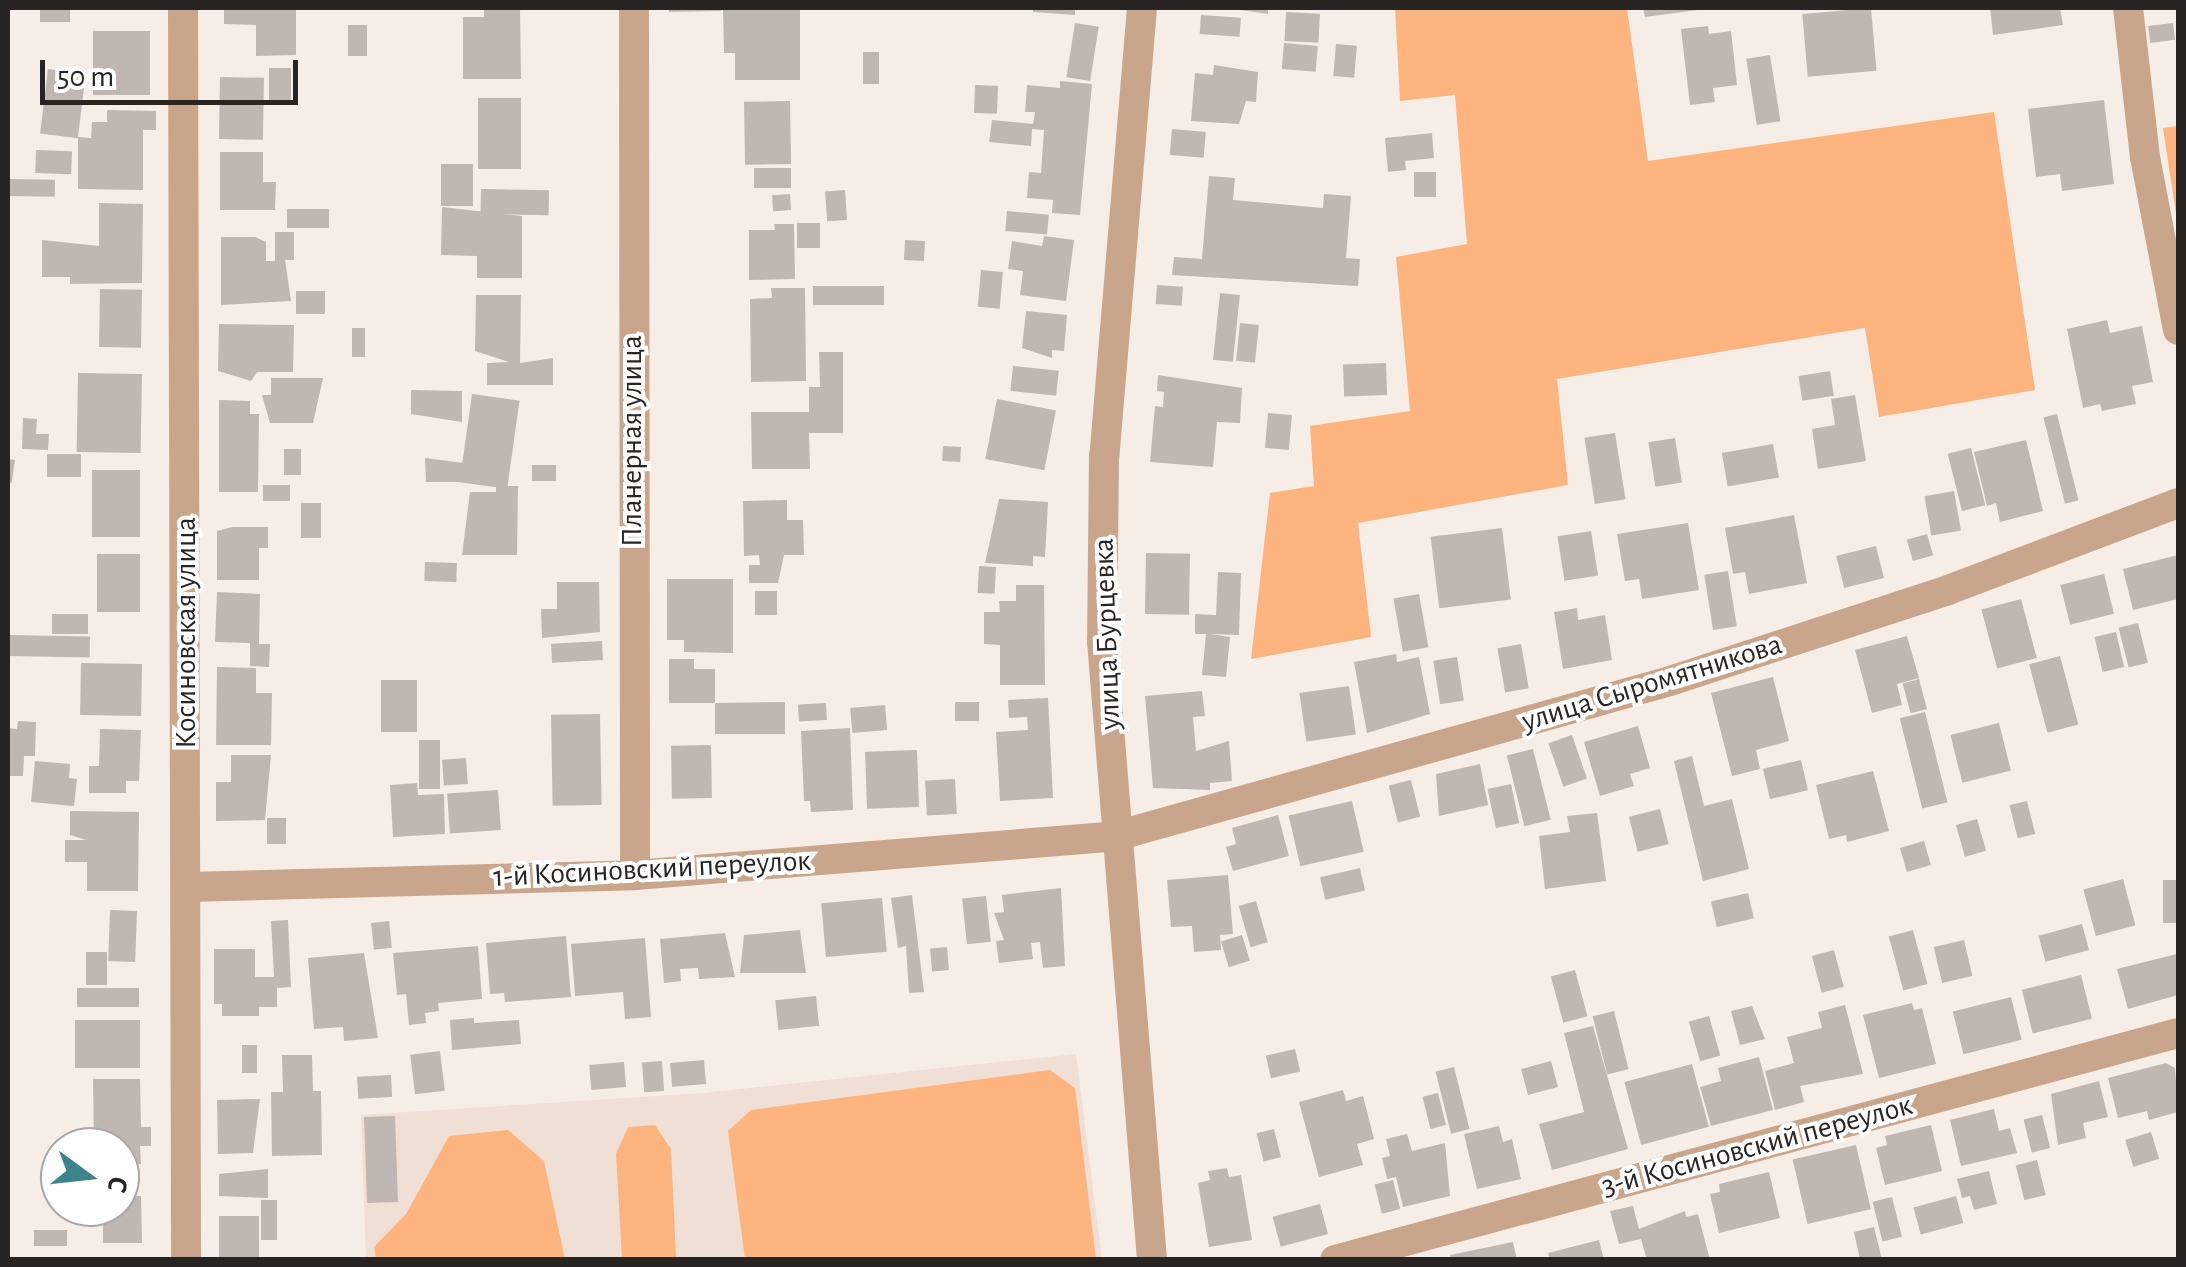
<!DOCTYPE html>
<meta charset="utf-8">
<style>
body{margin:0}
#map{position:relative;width:2186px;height:1267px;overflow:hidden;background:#f6ede7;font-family:"Alegreya Sans",sans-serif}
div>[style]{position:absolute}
.built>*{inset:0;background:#efdfd4}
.green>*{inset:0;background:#feb47f}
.building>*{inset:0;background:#c0b7b2;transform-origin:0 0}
.minor>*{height:30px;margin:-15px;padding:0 15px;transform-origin:15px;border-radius:15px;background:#c9a58b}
span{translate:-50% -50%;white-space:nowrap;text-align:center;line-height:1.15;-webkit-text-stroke:8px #fff;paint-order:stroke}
.street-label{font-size:30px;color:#272422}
.frame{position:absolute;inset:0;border:10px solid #272422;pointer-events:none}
.north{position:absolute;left:40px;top:1127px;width:100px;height:100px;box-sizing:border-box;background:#fff;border:2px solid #a9a7a7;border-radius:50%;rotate:105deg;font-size:28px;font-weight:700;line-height:40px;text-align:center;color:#272422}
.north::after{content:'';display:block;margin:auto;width:35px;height:45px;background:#3c848a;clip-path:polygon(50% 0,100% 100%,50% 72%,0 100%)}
.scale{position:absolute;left:40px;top:60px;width:258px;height:45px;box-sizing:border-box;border:5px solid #272422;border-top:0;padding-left:12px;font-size:30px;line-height:35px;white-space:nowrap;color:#272422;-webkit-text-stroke:8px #fff;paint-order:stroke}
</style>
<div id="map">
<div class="built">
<div style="clip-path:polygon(1076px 1054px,1102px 1259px,366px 1259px,361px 1115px,703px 1093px)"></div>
</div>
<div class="green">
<div style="clip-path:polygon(1395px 8px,1627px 8px,1648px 161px,1994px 112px,2035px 390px,1879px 417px,1865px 328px,1557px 379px,1568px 485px,1358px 523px,1371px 637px,1251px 659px,1270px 493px,1314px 486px,1310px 426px,1410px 411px,1396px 257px,1467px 244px,1455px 95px,1400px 101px)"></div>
<div style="clip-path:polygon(2178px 126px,2178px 227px,2163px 128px)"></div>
<div style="clip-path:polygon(1050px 1070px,1075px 1088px,1096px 1259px,745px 1259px,728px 1131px,751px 1110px)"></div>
<div style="clip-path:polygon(655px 1125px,671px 1149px,676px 1259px,622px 1259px,616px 1154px,628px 1127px)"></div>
<div style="clip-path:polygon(508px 1130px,544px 1161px,565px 1259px,376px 1259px,374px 1247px,406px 1214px,449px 1136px)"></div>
</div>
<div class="building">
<div style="left:40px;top:8px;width:30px;height:14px"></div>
<div style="clip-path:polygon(224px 8px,296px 8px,296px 55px,256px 56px,256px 25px,224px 24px)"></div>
<div style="clip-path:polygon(484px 8px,520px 8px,521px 79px,463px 79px,463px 17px,484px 17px)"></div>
<div style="clip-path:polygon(669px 8px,721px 8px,721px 11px,669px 12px)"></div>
<div style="clip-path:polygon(723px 8px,800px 8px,800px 80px,735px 80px,735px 53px,724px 53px)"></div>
<div style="clip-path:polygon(1033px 8px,1075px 8px,1075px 15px,1033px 12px)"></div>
<div style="clip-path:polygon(1227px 8px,1268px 8px,1268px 14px)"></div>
<div style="clip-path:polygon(1643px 8px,1698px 8px,1698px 10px,1645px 17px)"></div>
<div style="left:1871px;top:8px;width:63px;height:69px;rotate:85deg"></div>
<div style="clip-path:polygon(1990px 8px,2060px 8px,2063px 25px,1993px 35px)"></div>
<div style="left:1286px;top:12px;width:34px;height:29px;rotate:3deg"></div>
<div style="left:1201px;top:15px;width:40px;height:19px;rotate:4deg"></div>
<div style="left:1075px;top:23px;width:24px;height:55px;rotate:9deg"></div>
<div style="left:2173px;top:23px;width:17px;height:25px;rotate:83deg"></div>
<div style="left:348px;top:25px;width:19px;height:31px"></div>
<div style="clip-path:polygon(1708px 26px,1709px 34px,1731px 31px,1737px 85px,1713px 88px,1715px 102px,1690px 105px,1681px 29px)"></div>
<div style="left:150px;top:31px;width:64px;height:57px;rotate:90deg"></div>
<div style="left:1284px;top:43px;width:34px;height:26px;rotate:5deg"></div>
<div style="left:1336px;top:44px;width:21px;height:32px;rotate:5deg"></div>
<div style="left:879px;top:52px;width:32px;height:16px;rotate:90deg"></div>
<div style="left:1770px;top:55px;width:67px;height:24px;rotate:81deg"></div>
<div style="clip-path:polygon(1214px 65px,1258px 72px,1256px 102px,1246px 101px,1239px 124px,1191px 121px,1195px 73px,1213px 75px)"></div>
<div style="left:269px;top:68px;width:22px;height:33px"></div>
<div style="left:48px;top:69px;width:38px;height:65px;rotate:7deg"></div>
<div style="left:220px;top:77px;width:44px;height:62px;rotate:1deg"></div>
<div style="clip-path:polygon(1060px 81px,1092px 84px,1080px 215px,1052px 213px,1053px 200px,1027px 198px,1029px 172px,1041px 173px,1044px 130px,1032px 129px,1031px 146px,989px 142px,992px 120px,1033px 124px,1035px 112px,1025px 112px,1027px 85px,1060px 88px)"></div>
<div style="left:975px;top:85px;width:23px;height:28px;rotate:2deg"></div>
<div style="left:478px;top:98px;width:43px;height:71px"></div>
<div style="clip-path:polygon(2104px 100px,2114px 184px,2062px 191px,2060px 174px,2036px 177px,2028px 109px)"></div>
<div style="left:790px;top:101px;width:63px;height:46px;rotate:89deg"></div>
<div style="clip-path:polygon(107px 110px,156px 111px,156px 130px,143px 130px,143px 190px,78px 189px,78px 137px,91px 138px,92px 122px,107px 122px)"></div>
<div style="left:1172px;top:129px;width:34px;height:26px;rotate:5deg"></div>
<div style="clip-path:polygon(1432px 133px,1434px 158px,1405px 161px,1406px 170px,1388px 172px,1385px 138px)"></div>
<div style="left:36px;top:150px;width:36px;height:23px;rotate:2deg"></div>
<div style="clip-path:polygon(220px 152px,263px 152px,263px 182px,276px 182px,275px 210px,220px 210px)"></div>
<div style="left:441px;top:164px;width:32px;height:42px"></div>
<div style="left:791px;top:168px;width:20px;height:37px;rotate:90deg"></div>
<div style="left:1414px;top:172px;width:22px;height:25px"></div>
<div style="clip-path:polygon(1209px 176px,1235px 178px,1233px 200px,1323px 208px,1324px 194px,1351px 196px,1346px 258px,1360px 259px,1358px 286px,1172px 275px,1174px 257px,1202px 259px)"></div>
<div style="left:8px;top:179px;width:47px;height:17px;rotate:1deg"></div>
<div style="left:481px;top:189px;width:68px;height:25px;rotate:1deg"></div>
<div style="left:845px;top:190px;width:30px;height:20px;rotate:86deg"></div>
<div style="left:790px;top:194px;width:16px;height:18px;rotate:86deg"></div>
<div style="clip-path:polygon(99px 203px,143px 204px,142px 283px,70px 284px,70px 277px,42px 277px,42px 240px,99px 246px)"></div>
<div style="clip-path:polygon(442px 207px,522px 216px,522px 278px,477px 278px,477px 256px,441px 255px)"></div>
<div style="left:287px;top:209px;width:42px;height:19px"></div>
<div style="left:1007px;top:211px;width:42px;height:20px;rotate:5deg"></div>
<div style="left:820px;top:223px;width:25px;height:23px;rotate:90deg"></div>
<div style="clip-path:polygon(774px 224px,794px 224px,795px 279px,749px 280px,749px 230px,775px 230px)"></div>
<div style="clip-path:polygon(275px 232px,294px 232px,294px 260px,285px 260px,291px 301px,221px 305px,221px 237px,255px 237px,266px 242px,266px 261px,275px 261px)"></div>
<div style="clip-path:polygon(1044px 236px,1074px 240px,1066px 301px,1020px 295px,1023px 271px,1008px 269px,1012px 241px,1042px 246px)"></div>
<div style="left:905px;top:240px;width:20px;height:20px;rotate:3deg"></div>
<div style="left:981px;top:270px;width:22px;height:37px;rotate:5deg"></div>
<div style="left:1157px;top:285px;width:26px;height:19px;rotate:4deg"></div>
<div style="left:884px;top:286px;width:19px;height:71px;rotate:90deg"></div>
<div style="clip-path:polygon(771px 288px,805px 288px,806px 381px,751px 382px,750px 299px,772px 298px)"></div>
<div style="left:100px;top:289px;width:42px;height:58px;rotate:1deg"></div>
<div style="left:296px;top:291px;width:29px;height:23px"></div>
<div style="left:1220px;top:293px;width:20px;height:67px;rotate:6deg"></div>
<div style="clip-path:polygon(476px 295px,521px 295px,520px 363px,553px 358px,553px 385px,487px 385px,487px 363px,509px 362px,475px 351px)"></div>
<div style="clip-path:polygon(1026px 311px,1067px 315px,1064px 351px,1052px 350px,1052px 358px,1022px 348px)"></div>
<div style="clip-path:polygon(2107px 320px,2110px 333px,2142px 326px,2153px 382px,2132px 386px,2136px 404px,2102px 411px,2100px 404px,2083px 408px,2067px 329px)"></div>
<div style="left:1240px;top:323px;width:19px;height:38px;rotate:6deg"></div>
<div style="clip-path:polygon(219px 324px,294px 325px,293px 372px,257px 372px,251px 381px,218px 371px)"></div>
<div style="left:352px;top:328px;width:13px;height:29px"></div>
<div style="clip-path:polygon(819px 352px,843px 352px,843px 433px,809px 433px,810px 469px,752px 469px,751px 412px,809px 412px,809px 387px,820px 387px)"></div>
<div style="left:1386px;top:363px;width:32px;height:43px;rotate:88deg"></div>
<div style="left:1013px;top:366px;width:46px;height:25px;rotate:6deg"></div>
<div style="left:1830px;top:371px;width:25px;height:32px;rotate:81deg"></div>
<div style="left:78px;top:373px;width:64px;height:79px;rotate:1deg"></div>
<div style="clip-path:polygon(1158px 375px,1242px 388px,1240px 423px,1217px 422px,1213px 467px,1150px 462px,1155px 406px,1163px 407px,1164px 392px,1157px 391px)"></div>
<div style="clip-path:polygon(271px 378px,323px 378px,313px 423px,270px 423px,262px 395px,271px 395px)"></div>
<div style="clip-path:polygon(411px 390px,462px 391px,462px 422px,411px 414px)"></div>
<div style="left:472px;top:394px;width:48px;height:89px;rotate:8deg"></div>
<div style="clip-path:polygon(1855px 395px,1866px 461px,1818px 469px,1812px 429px,1835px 425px,1831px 399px)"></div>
<div style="left:997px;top:399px;width:60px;height:61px;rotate:11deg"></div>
<div style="clip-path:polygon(219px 400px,250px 401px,250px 414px,259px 414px,258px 492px,219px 492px)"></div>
<div style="left:1268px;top:413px;width:24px;height:35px;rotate:5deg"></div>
<div style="left:2057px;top:414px;width:89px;height:14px;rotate:76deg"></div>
<div style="clip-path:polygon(23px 418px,37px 419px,36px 434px,49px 434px,48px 450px,22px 449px)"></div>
<div style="left:1615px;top:433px;width:67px;height:31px;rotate:81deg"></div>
<div style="left:1675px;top:438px;width:45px;height:27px;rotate:81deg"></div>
<div style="clip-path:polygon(2026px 440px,2043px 511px,2000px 522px,1996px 503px,1987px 506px,1974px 452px)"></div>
<div style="left:1773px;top:444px;width:34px;height:52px;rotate:80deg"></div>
<div style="left:943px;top:446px;width:18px;height:15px;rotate:3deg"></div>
<div style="left:1971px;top:448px;width:59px;height:24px;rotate:76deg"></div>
<div style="left:284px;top:449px;width:17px;height:26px"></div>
<div style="left:47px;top:454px;width:34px;height:23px"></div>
<div style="clip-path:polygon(425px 458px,464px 463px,464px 482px,426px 482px)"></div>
<div style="left:8px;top:459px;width:7px;height:23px;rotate:8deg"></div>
<div style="left:532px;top:465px;width:24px;height:16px"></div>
<div style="left:92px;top:470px;width:48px;height:67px"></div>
<div style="left:263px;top:485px;width:27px;height:16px"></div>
<div style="clip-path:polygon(496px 486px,518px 486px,517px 555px,462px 555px,470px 492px,496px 492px)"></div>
<div style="left:1954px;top:491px;width:40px;height:30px;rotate:80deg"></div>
<div style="clip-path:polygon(999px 499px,1048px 502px,1045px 557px,1033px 556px,1033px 566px,985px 563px)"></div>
<div style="clip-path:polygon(787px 500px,787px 520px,803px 520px,804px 555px,784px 555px,778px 583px,749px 583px,749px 565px,760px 565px,759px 555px,744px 556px,743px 501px)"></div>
<div style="left:301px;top:503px;width:20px;height:35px"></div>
<div style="clip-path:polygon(1794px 515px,1807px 583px,1749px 594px,1745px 572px,1733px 574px,1725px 528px)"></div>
<div style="clip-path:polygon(1688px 523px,1699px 590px,1642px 599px,1639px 579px,1625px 581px,1617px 534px)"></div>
<div style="clip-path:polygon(232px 527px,268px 527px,268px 548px,259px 548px,259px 580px,217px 580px,217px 531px)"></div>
<div style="left:1502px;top:528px;width:72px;height:72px;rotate:83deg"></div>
<div style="left:1591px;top:531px;width:45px;height:34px;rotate:81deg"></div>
<div style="left:1927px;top:534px;width:22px;height:21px;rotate:74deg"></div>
<div style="left:1876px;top:546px;width:33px;height:41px;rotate:76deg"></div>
<div style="left:1146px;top:553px;width:44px;height:61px;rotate:1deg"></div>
<div style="left:97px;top:554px;width:43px;height:58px"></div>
<div style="clip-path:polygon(2178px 555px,2178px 599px,2133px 610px,2123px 569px)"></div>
<div style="left:425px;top:562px;width:32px;height:19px;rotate:2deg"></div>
<div style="left:979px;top:566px;width:17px;height:27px;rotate:3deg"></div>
<div style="left:1728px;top:571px;width:56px;height:24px;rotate:81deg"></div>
<div style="clip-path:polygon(1218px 572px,1241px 573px,1239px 635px,1210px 634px,1230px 637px,1226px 677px,1202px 675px,1206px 634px,1195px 634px,1195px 614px,1216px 615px)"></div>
<div style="left:2104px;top:574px;width:41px;height:45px;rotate:76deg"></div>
<div style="clip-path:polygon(667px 579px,733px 579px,733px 653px,684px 652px,684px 640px,667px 640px)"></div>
<div style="clip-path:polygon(557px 582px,599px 582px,600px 632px,542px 638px,541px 609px,557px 609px)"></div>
<div style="clip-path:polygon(1016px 585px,1044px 585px,1045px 685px,1000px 685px,1000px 645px,984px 644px,984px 612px,1000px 612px,999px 601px,1016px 601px)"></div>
<div style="left:755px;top:591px;width:22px;height:24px"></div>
<div style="clip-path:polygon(217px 592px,260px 594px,259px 644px,270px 644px,269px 667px,250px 666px,250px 643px,215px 642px)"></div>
<div style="left:1419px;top:594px;width:54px;height:26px;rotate:80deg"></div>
<div style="left:2021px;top:599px;width:61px;height:41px;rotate:75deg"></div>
<div style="clip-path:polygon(1577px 608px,1578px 620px,1605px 615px,1612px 660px,1563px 669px,1554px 612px)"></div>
<div style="left:52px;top:614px;width:36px;height:20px"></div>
<div style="left:2138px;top:623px;width:41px;height:20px;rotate:76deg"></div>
<div style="left:2116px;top:632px;width:36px;height:22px;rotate:77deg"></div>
<div style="left:8px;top:635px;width:82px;height:21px;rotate:1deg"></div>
<div style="clip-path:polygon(1907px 636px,1919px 678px,1897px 684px,1902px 705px,1872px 713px,1855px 650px)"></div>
<div style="left:602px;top:641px;width:19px;height:51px;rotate:87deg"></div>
<div style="left:1521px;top:644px;width:45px;height:24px;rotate:80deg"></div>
<div style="clip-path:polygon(1396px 654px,1397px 662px,1419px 657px,1430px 714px,1367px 733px,1354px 662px)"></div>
<div style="left:2060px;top:656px;width:71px;height:32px;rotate:75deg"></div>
<div style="left:1457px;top:657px;width:44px;height:24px;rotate:81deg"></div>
<div style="clip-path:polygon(669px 659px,694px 659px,694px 669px,715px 669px,715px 703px,785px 702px,785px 734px,715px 734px,715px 703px,669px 703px)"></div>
<div style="left:81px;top:663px;width:61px;height:52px;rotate:1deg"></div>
<div style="clip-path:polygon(217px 667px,256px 668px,256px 693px,272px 693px,271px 745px,216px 745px)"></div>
<div style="clip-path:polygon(1773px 677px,1789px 741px,1756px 750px,1760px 769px,1732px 776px,1711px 693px)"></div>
<div style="left:1919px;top:679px;width:31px;height:17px;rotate:75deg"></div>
<div style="left:417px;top:680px;width:52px;height:36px;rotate:90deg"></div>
<div style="left:1349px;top:686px;width:49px;height:50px;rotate:82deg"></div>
<div style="clip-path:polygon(1202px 691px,1205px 716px,1193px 717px,1196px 751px,1229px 741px,1232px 781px,1210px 783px,1210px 790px,1153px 788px,1145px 696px)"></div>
<div style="clip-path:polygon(1048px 698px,1053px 798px,1000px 801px,996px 732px,1028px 730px,1027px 717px,1009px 718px,1008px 700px)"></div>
<div style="left:979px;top:702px;width:19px;height:24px;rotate:90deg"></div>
<div style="left:826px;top:703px;width:17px;height:28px;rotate:87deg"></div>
<div style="left:885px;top:705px;width:25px;height:35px;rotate:85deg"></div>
<div style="left:1925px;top:712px;width:93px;height:26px;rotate:76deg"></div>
<div style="left:600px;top:714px;width:91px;height:49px;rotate:89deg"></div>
<div style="clip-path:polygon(18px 721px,36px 722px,35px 756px,24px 756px,23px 776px,8px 776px,8px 728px,17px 729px)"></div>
<div style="left:1999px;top:723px;width:49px;height:50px;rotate:76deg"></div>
<div style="clip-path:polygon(1638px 726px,1650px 768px,1630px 774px,1634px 786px,1600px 796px,1584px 742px)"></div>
<div style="clip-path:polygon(850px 728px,853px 810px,811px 812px,810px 801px,804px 801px,801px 731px)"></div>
<div style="clip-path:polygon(100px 729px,141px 730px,139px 781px,126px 781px,126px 793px,89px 793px,89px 766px,99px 766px)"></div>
<div style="left:1572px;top:735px;width:46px;height:25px;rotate:71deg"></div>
<div style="left:419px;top:740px;width:21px;height:49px"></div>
<div style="left:711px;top:745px;width:53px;height:40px;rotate:89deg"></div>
<div style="left:1533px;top:749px;width:73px;height:27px;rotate:76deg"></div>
<div style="left:917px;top:750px;width:57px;height:52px;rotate:88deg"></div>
<div style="clip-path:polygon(231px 755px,271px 755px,265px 820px,216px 821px,216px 782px,231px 782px)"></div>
<div style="clip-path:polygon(1692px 756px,1704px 806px,1732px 799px,1749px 869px,1703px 881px,1674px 761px)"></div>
<div style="left:466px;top:758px;width:26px;height:24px;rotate:86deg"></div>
<div style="left:1801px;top:760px;width:31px;height:39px;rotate:77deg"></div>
<div style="clip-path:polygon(35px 761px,70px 764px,69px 778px,77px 779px,74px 806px,31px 802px)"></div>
<div style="clip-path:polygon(1480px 764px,1488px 805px,1439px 816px,1436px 774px)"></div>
<div style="clip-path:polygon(1873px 771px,1889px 831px,1847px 842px,1846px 835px,1829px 839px,1816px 785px)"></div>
<div style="left:955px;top:779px;width:35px;height:30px;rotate:87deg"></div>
<div style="left:1411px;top:780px;width:38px;height:23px;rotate:76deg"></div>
<div style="clip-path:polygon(417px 783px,418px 795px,444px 794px,445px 834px,393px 837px,390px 785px)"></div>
<div style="left:1511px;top:784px;width:40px;height:24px;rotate:78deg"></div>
<div style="left:498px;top:790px;width:40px;height:51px;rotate:86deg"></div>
<div style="left:1352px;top:801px;width:52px;height:65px;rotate:77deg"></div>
<div style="left:2027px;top:801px;width:34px;height:18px;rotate:76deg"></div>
<div style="left:1660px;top:809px;width:36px;height:32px;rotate:76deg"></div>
<div style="clip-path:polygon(70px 811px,139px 812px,138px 891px,87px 891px,87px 862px,65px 862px,65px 840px,86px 840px,70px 835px)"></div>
<div style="clip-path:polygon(1597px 813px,1606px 881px,1545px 889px,1539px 836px,1570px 832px,1567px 816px)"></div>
<div style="clip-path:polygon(1278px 815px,1289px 856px,1233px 871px,1226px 847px,1236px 844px,1232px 828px)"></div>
<div style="left:267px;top:818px;width:19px;height:26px"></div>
<div style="left:1977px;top:819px;width:33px;height:22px;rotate:74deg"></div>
<div style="left:1924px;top:841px;width:25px;height:25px;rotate:74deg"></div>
<div style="left:1360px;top:868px;width:23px;height:41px;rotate:77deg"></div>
<div style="clip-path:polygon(1228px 875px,1233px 934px,1220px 935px,1221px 950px,1194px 952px,1192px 926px,1171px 927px,1167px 880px)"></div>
<div style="left:2123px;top:879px;width:48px;height:41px;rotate:75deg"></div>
<div style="left:2163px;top:880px;width:15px;height:43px"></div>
<div style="clip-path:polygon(1061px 888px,1065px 966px,1043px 968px,1040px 942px,1031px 943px,1033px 959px,999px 963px,996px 941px,1004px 940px,994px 913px,1004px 912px,1002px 895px)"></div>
<div style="left:1748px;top:893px;width:26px;height:38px;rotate:77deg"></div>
<div style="clip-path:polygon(912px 895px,924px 992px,909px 993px,906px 946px,898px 948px,891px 898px)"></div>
<div style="left:986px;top:896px;width:46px;height:24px;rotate:84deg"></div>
<div style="left:882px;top:898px;width:54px;height:61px;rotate:85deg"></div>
<div style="left:1256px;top:901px;width:43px;height:18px;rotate:74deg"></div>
<div style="left:110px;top:910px;width:27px;height:51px;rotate:2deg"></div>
<div style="clip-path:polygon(288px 920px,291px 987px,277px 988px,277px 1007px,259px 1007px,259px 1016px,222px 1016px,222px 1004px,214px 1004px,214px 949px,255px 949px,255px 977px,274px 977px,271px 921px)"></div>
<div style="left:389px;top:921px;width:27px;height:18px;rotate:84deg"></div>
<div style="left:2082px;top:924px;width:27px;height:45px;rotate:75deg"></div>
<div style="clip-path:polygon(800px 930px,806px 973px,740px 973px,744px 935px)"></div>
<div style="left:1913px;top:930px;width:56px;height:25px;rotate:75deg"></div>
<div style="clip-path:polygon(725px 933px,735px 977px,699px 979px,698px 968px,680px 969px,681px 981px,664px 983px,660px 939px)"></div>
<div style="left:1242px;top:935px;width:27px;height:22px;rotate:73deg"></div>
<div style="clip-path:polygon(566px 936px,571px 997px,505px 1002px,504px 993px,490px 994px,486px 943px)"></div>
<div style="clip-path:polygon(645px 938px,651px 1017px,625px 1019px,623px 992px,575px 996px,571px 944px)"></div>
<div style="left:1964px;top:940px;width:37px;height:31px;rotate:77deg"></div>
<div style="clip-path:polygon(478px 946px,482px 999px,438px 1003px,439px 1011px,425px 1013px,426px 1023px,409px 1025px,406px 994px,397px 995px,393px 953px)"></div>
<div style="left:947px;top:947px;width:23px;height:17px;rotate:85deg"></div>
<div style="left:1834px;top:950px;width:38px;height:23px;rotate:75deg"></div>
<div style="left:86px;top:952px;width:21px;height:33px"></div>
<div style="clip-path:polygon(364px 953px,378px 1038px,344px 1041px,343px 1027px,314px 1029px,308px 958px)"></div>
<div style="clip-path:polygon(2177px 954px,2178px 995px,2128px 1009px,2117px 969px)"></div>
<div style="left:1575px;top:970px;width:48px;height:25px;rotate:75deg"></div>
<div style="left:2081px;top:975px;width:45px;height:61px;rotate:76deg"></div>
<div style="left:77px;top:988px;width:62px;height:19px"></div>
<div style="left:816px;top:996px;width:30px;height:41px;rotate:84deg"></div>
<div style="left:2011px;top:997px;width:44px;height:60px;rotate:76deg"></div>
<div style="clip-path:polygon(1912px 1003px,1914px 1010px,1922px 1008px,1936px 1064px,1879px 1078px,1863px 1015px)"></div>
<div style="clip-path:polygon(1845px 1005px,1863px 1074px,1800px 1086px,1804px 1102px,1775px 1110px,1765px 1071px,1794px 1063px,1787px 1037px,1822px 1028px,1818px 1012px)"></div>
<div style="clip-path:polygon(1752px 1006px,1765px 1039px,1740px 1045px,1731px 1011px)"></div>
<div style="left:1614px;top:1011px;width:60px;height:22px;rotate:76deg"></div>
<div style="left:1709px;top:1016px;width:41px;height:21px;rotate:74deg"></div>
<div style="clip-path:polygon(474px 1018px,474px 1023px,519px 1020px,521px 1044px,452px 1050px,450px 1020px)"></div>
<div style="left:75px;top:1020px;width:65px;height:48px"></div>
<div style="clip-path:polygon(1593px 1026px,1628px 1149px,1552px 1170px,1539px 1124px,1584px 1112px,1564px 1033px)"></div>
<div style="left:242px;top:1045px;width:15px;height:28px"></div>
<div style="left:1295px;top:1049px;width:23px;height:30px;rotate:77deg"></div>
<div style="left:440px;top:1051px;width:40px;height:30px;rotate:83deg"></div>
<div style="clip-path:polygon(282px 1055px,312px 1055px,313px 1091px,321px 1091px,322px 1155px,272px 1156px,271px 1092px,283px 1092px)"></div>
<div style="clip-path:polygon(1759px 1057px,1773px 1110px,1711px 1126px,1700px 1087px,1721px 1081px,1718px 1068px)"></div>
<div style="left:704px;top:1060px;width:24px;height:34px;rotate:85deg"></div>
<div style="left:662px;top:1061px;width:30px;height:20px;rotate:86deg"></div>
<div style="left:1551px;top:1061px;width:27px;height:31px;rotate:75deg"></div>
<div style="left:624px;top:1062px;width:25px;height:35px;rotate:85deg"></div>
<div style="clip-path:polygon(2166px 1063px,2175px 1068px,2178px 1112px,2149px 1120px,2147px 1111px,2118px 1118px,2108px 1078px)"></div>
<div style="left:1692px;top:1064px;width:65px;height:70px;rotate:75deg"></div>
<div style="left:1454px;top:1067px;width:64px;height:19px;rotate:76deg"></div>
<div style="left:391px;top:1075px;width:22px;height:34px;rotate:87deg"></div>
<div style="clip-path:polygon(93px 1079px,140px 1079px,141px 1127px,151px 1127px,151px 1146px,140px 1146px,141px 1164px,120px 1165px,120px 1147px,94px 1147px)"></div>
<div style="clip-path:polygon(2099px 1081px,2108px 1117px,2083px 1123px,2086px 1138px,2058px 1145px,2051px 1094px)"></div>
<div style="clip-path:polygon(1343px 1090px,1346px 1101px,1363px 1096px,1374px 1139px,1357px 1144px,1363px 1165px,1319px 1177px,1299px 1102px)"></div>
<div style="left:1438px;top:1093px;width:33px;height:16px;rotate:76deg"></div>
<div style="clip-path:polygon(260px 1099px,253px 1153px,218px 1154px,217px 1100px)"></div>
<div style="clip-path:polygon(1994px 1109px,1999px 1131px,2010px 1128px,2017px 1153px,1961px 1166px,1950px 1120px)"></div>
<div style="left:2042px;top:1115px;width:34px;height:19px;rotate:76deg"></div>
<div style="left:395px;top:1116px;width:86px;height:31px;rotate:88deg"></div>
<div style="clip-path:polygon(1931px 1125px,1942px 1171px,1885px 1185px,1876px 1148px,1887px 1145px,1885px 1136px)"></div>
<div style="clip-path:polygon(1499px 1126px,1503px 1142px,1512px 1139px,1521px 1179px,1477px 1189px,1464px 1134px)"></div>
<div style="left:1274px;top:1129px;width:29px;height:18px;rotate:76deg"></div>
<div style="left:2151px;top:1132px;width:28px;height:27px;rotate:73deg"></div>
<div style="clip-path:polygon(1407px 1134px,1412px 1151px,1445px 1143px,1450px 1196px,1403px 1207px,1396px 1177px,1387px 1179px,1382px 1158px,1390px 1156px,1386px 1139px)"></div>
<div style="left:1856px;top:1145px;width:66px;height:65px;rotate:77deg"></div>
<div style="left:2037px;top:1160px;width:36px;height:22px;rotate:76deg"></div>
<div style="clip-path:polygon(1227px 1168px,1229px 1177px,1241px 1175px,1252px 1240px,1209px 1247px,1198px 1183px,1210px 1180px,1208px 1171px)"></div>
<div style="clip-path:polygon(268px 1169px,268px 1198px,219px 1196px,219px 1174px)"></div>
<div style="clip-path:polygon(1989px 1171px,1997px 1204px,1974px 1210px,1970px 1196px,1962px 1198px,1957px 1179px)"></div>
<div style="clip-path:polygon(1769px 1172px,1780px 1218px,1719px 1233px,1710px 1194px,1720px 1192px,1719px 1184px)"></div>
<div style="left:1393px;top:1180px;width:30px;height:19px;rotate:76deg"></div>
<div style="clip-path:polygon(120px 1196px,141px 1196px,142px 1243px,103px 1243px,103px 1207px,120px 1207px)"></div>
<div style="left:1956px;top:1196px;width:28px;height:44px;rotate:75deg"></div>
<div style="left:1892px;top:1197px;width:41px;height:20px;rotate:76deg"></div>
<div style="left:261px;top:1200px;width:16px;height:40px"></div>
<div style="left:1320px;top:1204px;width:31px;height:49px;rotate:75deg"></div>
<div style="clip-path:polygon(1633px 1206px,1639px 1229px,1685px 1211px,1686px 1217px,1698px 1214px,1710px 1260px,1647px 1260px,1641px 1239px,1619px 1244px,1610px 1211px)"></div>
<div style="left:219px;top:1216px;width:40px;height:44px"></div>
<div style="clip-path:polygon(1874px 1227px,1882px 1260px,1860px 1260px,1854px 1232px)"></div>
<div style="left:67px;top:1230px;width:16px;height:33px;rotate:90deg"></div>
<div style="clip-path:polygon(1599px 1240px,1604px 1260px,1550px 1260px,1548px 1253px)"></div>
<div style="clip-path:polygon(1513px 1242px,1517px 1260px,1451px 1260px,1450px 1255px)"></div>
</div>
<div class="minor">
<div style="left:183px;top:8px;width:1252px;rotate:89.86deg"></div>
<div style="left:634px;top:8px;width:867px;rotate:89.93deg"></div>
<div style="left:1142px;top:8px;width:450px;rotate:94.8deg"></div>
<div style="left:1104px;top:456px;width:185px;rotate:90.6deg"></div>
<div style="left:1102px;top:641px;width:621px;rotate:85.38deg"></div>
<div style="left:2128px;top:8px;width:150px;rotate:83.5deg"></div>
<div style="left:2145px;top:157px;width:176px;rotate:79.2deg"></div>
<div style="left:187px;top:887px;width:448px;rotate:-1.5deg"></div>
<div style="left:635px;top:875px;width:483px;rotate:-4.6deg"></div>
<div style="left:1116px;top:836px;width:575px;rotate:-15.63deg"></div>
<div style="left:1670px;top:681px;width:293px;rotate:-18.1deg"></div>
<div style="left:1948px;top:590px;width:246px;rotate:-20.7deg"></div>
<div style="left:1335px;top:1260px;width:873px;rotate:-15.07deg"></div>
</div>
<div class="street-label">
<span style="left:632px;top:441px;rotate:-90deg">Планерная улица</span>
<span style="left:186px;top:633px;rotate:-90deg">Косиновская улица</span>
<span style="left:1107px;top:634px;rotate:-92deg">улица Бурцевка</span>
<span style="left:1652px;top:683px;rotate:-17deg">улица Сыромятникова</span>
<span style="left:652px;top:869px;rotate:-3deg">1-й Косиновский переулок</span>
<span style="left:1757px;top:1146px;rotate:-15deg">3-й Косиновский переулок</span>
</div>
<div class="frame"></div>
<div class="north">С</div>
<div class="scale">50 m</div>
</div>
